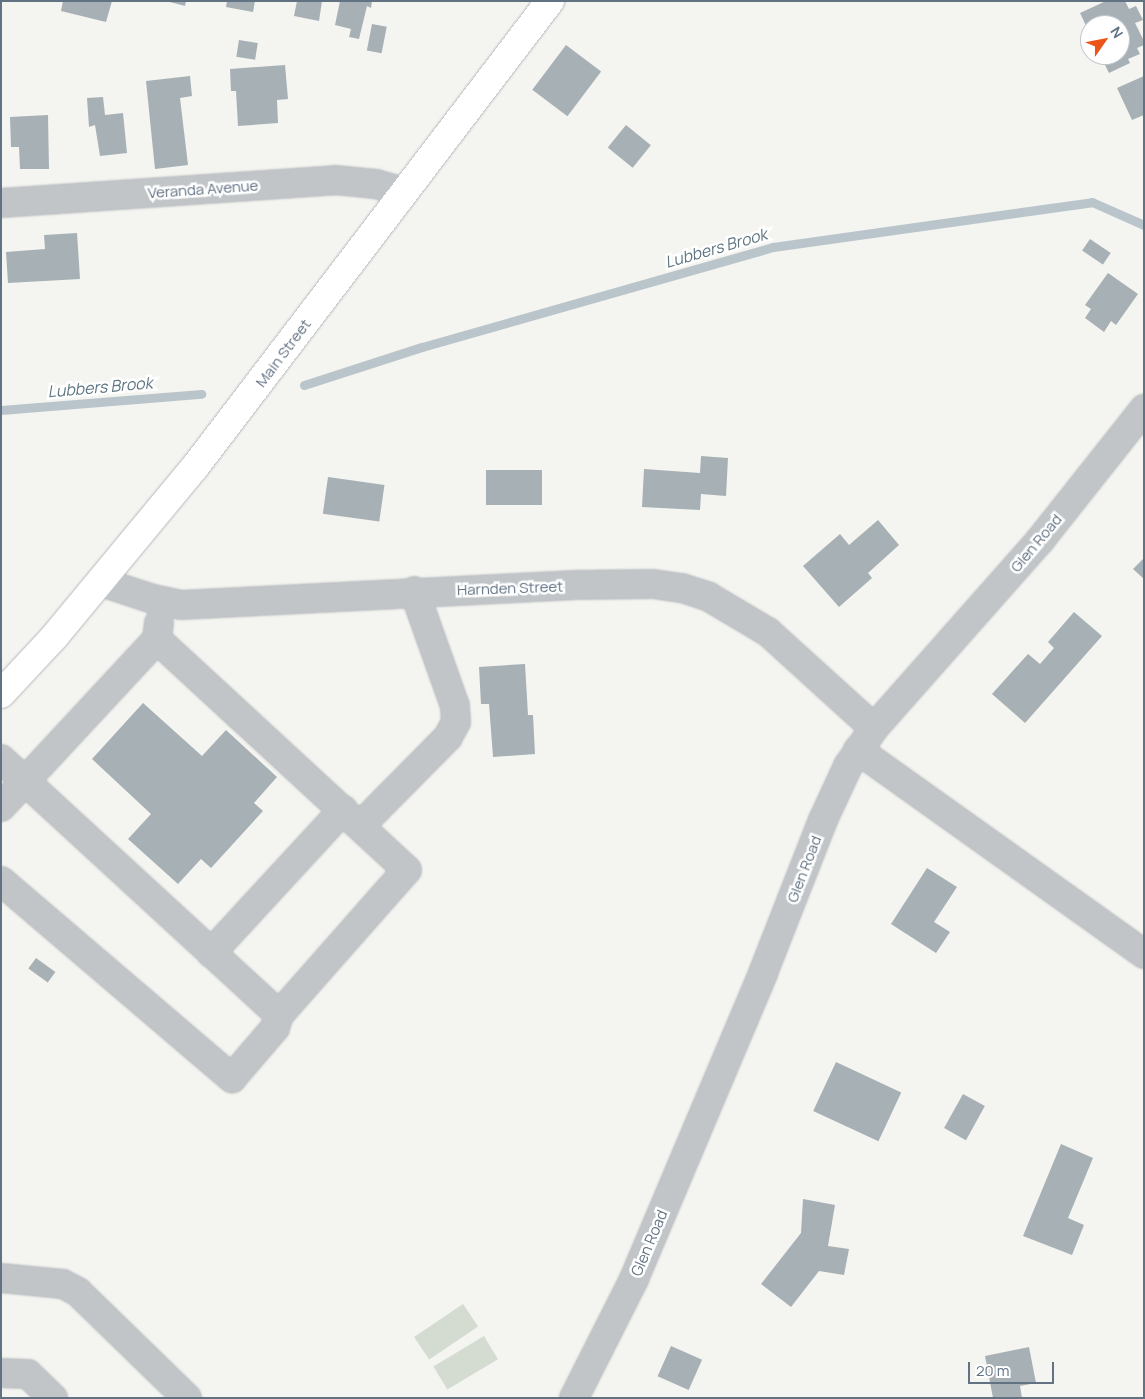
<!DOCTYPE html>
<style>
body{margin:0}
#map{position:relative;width:1145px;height:1399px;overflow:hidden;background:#f4f4f0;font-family:Manrope,sans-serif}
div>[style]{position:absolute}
.green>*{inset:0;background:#d4dbd1;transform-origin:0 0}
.stream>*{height:9px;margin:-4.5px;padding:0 4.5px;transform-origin:4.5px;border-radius:4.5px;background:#bac5cb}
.building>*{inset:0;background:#a7b0b5;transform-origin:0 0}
.roads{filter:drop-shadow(0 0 1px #b4b8bc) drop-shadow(0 0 1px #b4b8bc)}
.minor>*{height:28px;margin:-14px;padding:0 14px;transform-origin:14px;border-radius:14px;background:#c1c5c8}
.major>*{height:28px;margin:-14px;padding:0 14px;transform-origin:14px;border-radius:14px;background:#fff}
span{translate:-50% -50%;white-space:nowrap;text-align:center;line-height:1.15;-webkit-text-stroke:5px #fff;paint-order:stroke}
.street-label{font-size:15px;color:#617283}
.water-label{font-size:16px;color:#5d7580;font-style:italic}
.frame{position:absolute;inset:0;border:2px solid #617283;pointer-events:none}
.north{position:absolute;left:1080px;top:15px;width:50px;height:50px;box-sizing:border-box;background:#fff;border:1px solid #c0c7cd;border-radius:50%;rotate:57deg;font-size:14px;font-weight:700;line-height:20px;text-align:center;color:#617283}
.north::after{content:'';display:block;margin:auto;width:18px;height:22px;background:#ed5417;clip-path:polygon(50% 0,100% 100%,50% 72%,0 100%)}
.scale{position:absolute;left:968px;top:1362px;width:86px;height:22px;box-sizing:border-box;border:2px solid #617283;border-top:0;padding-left:6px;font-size:15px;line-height:18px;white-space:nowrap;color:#617283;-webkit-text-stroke:4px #fff;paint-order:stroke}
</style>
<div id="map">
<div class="green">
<div style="left:463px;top:1304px;width:27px;height:59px;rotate:56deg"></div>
<div style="left:484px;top:1336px;width:27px;height:59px;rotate:59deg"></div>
</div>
<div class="stream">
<div style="left:304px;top:385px;width:124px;rotate:-17.9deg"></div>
<div style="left:422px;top:347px;width:365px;rotate:-15.9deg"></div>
<div style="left:773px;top:247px;width:322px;rotate:-8deg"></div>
<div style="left:1092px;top:202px;width:57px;rotate:23.9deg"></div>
<div style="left:1px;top:410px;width:201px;rotate:-4.6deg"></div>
</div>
<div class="building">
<div style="clip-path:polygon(63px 1px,112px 1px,106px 22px,61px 11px)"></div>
<div style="clip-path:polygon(166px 1px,186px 1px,185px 6px)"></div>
<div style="clip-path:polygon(227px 1px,255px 1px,253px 12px,226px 7px)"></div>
<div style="clip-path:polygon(297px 1px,322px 1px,319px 21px,294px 16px)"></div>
<div style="clip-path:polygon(340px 1px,372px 1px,371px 8px,367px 6px,359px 39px,349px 37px,351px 29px,335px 25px)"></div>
<div style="clip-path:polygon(1106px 1px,1125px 1px,1129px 9px,1136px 6px,1143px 20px,1135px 23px,1144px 41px,1144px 45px,1137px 48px,1140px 54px,1128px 59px,1130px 63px,1109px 73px,1100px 55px,1120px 55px,1120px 25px,1090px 25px,1090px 34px,1080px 13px)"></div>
<div style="left:372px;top:24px;width:15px;height:27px;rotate:11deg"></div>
<div style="left:239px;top:40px;width:19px;height:17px;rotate:9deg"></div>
<div style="left:566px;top:45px;width:44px;height:56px;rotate:37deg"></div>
<div style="clip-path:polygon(285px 65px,288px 99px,277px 100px,278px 123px,238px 126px,236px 91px,231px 91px,230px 69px)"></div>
<div style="clip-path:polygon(190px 76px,192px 96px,180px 98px,188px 165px,155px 169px,146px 81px)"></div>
<div style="clip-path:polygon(1144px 76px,1144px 115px,1132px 120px,1117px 88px)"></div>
<div style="clip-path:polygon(103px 97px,105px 115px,123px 113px,127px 153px,100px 156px,95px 125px,89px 127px,87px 98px)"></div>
<div style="clip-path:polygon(48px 115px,49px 169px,20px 169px,19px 147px,11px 147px,10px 117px)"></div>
<div style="left:626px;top:125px;width:32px;height:29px;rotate:39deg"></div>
<div style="clip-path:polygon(77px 233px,80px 279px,8px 283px,6px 252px,45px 249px,44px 235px)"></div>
<div style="left:1090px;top:239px;width:25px;height:14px;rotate:34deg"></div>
<div style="clip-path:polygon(1108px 273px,1138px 294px,1116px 325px,1111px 321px,1104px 332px,1085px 318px,1091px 309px,1085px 305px)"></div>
<div style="clip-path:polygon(701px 456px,728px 458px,726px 496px,701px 494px,700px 510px,642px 507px,644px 469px,700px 473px)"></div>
<div style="left:542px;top:470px;width:35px;height:56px;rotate:90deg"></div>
<div style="left:328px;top:477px;width:57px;height:37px;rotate:8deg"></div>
<div style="clip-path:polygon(878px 520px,899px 545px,868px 573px,872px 578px,839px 607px,803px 566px,840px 534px,849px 545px)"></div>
<div style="clip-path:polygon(1144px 558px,1144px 579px,1133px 569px)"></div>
<div style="clip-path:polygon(1074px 612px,1102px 636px,1025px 723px,992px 694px,1028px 654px,1040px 664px,1054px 648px,1048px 642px)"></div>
<div style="clip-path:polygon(525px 664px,528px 715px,533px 715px,535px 754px,493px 757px,489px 704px,481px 704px,479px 667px)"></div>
<div style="clip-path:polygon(143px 703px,202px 756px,226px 730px,277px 777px,254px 803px,263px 811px,211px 868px,201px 859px,178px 884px,128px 839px,151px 814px,92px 759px)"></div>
<div style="clip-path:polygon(927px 868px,957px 887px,934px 922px,950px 932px,936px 953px,891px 924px)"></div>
<div style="left:36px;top:958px;width:24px;height:13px;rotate:36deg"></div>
<div style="left:836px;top:1062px;width:72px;height:54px;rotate:25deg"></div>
<div style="left:963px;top:1094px;width:25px;height:39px;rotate:29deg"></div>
<div style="clip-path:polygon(1061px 1144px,1093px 1158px,1068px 1218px,1084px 1225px,1072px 1255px,1023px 1236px)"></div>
<div style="clip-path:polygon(803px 1199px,835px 1205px,828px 1246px,849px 1249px,844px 1275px,819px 1271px,791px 1307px,761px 1284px,801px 1233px)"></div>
<div style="left:671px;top:1346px;width:34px;height:33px;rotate:24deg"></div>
<div style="clip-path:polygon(1029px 1347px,1036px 1383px,1020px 1386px,1022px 1398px,993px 1398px,985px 1356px)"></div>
</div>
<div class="roads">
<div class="minor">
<div style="left:1px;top:203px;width:335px;rotate:-3.9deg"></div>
<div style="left:335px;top:180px;width:41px;rotate:5.6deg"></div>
<div style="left:376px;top:184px;width:29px;rotate:16deg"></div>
<div style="left:101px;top:582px;width:55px;rotate:18.1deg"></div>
<div style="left:153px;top:599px;width:29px;rotate:12deg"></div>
<div style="left:181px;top:605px;width:400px;rotate:-2.9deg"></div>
<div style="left:581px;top:585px;width:72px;rotate:-0.8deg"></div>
<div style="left:653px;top:584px;width:29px;rotate:8deg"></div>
<div style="left:682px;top:588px;width:28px;rotate:18deg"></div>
<div style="left:709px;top:597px;width:69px;rotate:30.7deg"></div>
<div style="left:768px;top:632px;width:143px;rotate:42.2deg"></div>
<div style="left:858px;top:750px;width:351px;rotate:35.5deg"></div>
<div style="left:1px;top:759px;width:378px;rotate:42.6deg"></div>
<div style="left:279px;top:1015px;width:193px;rotate:-48.6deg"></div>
<div style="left:407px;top:870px;width:340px;rotate:-137.3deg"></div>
<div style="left:1px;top:807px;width:229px;rotate:-47.1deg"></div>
<div style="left:157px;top:639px;width:16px;rotate:-83deg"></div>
<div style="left:360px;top:826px;width:125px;rotate:-45.3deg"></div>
<div style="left:448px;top:737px;width:17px;rotate:-62deg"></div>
<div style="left:456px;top:722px;width:16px;rotate:-94deg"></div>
<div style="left:455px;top:706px;width:122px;rotate:-109.6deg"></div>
<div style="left:1px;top:881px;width:304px;rotate:40.5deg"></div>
<div style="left:232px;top:1078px;width:66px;rotate:-49.3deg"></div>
<div style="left:275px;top:1028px;width:14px;rotate:-73deg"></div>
<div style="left:211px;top:953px;width:195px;rotate:-47.3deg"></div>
<div style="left:1px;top:1278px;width:62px;rotate:5.5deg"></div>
<div style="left:63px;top:1284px;width:17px;rotate:28deg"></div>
<div style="left:78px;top:1292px;width:152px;rotate:44.2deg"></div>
<div style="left:1px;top:1373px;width:27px;rotate:2deg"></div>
<div style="left:28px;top:1374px;width:35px;rotate:44deg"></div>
<div style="left:574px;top:1398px;width:133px;rotate:-63.2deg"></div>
<div style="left:634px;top:1279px;width:332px;rotate:-67.1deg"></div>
<div style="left:763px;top:973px;width:164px;rotate:-68.6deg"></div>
<div style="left:823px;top:820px;width:60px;rotate:-65.2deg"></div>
<div style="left:848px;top:766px;width:46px;rotate:-55.6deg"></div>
<div style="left:874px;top:728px;width:252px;rotate:-48.5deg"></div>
<div style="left:1041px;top:539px;width:166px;rotate:-51.6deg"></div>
</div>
<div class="major">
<div style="left:1px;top:694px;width:79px;rotate:-47deg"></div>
<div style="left:55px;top:636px;width:219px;rotate:-50.4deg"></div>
<div style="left:195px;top:467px;width:586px;rotate:-52.7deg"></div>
</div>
</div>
<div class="street-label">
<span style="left:203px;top:189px;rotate:-4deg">Veranda Avenue</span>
<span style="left:283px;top:353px;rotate:-53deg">Main Street</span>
<span style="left:1036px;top:543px;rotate:-50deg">Glen Road</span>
<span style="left:510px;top:588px;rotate:-2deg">Harnden Street</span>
<span style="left:804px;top:869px;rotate:-69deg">Glen Road</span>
<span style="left:649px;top:1243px;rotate:-67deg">Glen Road</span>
</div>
<div class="water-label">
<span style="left:716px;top:248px;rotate:-16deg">Lubbers Brook</span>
<span style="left:100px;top:387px;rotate:-5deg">Lubbers Brook</span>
</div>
<div class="frame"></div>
<div class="north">N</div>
<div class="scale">20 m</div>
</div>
